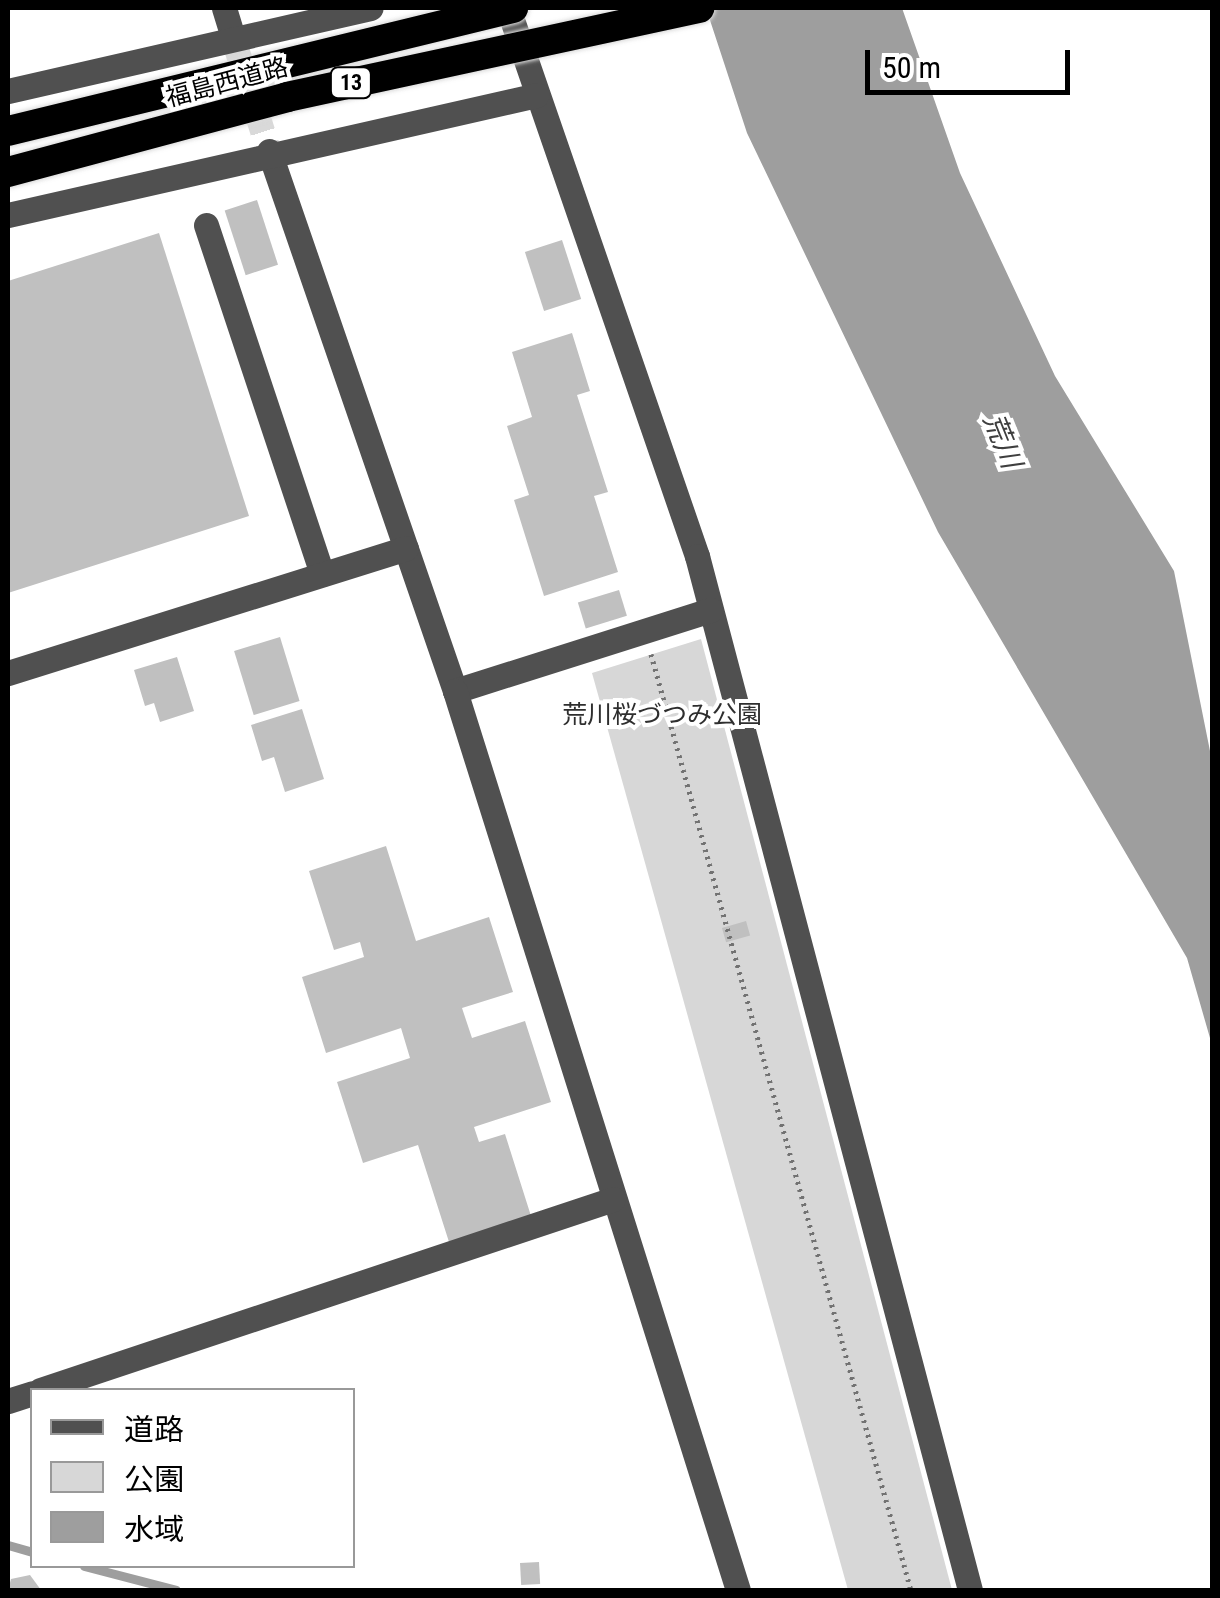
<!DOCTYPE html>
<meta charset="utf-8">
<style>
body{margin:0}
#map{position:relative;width:1220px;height:1598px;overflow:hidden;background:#fff;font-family:"Roboto Condensed","Noto Sans JP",sans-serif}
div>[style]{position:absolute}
.green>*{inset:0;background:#d7d7d7}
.water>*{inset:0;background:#9e9e9e}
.stream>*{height:9px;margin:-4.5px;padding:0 4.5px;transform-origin:4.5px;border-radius:4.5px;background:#9e9e9e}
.building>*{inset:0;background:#c0c0c0;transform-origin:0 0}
.minor-tunnel>*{height:25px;margin-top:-12.5px;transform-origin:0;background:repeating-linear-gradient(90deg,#d9d9d9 0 25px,transparent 0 37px)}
.path>*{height:5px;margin-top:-2.5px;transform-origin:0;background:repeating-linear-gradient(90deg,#727272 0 2.5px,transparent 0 7.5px)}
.minor>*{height:25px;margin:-12.5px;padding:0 12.5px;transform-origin:12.5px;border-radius:12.5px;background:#505050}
.bridges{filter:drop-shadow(0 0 2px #dbdbdb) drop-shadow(0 0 2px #dbdbdb)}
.highway-bridge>*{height:30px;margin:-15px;padding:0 15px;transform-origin:15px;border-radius:15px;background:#000}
span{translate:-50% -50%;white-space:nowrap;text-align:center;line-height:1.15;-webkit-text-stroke:8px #fff;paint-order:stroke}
.shield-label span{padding:2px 8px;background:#fff;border:2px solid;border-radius:8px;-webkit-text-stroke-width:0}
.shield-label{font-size:22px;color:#000;font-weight:700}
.street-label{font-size:25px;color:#000}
.park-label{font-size:25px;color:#2e2e2e}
.water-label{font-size:28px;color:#3f3f3f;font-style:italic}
.frame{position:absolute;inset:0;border:10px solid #000;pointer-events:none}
.legend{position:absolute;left:30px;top:1388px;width:325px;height:180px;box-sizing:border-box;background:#fff;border:2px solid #999;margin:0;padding:12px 18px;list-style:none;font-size:30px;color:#000}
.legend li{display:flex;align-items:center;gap:20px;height:50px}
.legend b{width:50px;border:2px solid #999}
.scale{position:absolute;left:865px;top:50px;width:205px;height:45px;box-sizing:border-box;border:5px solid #000;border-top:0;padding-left:12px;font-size:30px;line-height:35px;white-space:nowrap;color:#000;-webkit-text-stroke:8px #fff;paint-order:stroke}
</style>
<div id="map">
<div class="green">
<div style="clip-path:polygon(701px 639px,952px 1590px,848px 1590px,592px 673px)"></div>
</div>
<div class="water">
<div style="clip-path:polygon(706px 8px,902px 8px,960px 173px,1055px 376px,1174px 571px,1212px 761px,1212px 1045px,1187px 958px,938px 532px,747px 133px)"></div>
</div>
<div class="stream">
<div style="left:8px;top:1545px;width:25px;rotate:16deg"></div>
<div style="left:84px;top:1566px;width:95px;rotate:14.6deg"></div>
</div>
<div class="building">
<div style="left:257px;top:200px;width:68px;height:34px;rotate:72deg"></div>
<div style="clip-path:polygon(159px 233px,249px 516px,8px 593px,8px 281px)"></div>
<div style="left:562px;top:240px;width:62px;height:39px;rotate:72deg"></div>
<div style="clip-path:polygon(572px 333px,590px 391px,577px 395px,608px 492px,594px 496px,618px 572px,544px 596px,514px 500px,529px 495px,507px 426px,532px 417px,512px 352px)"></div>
<div style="left:619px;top:590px;width:27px;height:43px;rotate:73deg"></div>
<div style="left:280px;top:637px;width:67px;height:48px;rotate:73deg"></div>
<div style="clip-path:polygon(177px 657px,194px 711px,160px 722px,154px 703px,145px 706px,134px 670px)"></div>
<div style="clip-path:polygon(302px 709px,324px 779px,285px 792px,274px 757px,262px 761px,251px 725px)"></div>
<div style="clip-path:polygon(386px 846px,416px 941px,489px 917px,513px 992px,462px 1008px,472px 1038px,525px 1021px,551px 1102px,474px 1127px,479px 1142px,505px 1134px,531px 1216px,449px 1242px,418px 1145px,363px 1163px,337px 1082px,410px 1058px,401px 1028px,326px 1053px,302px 977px,364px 957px,360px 942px,334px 950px,309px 871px)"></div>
<div style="left:746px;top:921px;width:15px;height:25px;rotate:74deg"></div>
<div style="left:539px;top:1562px;width:22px;height:19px;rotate:87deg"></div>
<div style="clip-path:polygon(30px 1575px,41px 1590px,8px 1590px,11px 1579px)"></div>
</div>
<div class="minor-tunnel">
<div style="left:233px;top:37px;width:120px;rotate:72.5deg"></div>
</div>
<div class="path">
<div style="left:651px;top:654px;width:971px;rotate:74.48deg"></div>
</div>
<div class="minor">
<div style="left:224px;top:8px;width:30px;rotate:73deg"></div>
<div style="left:508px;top:8px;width:580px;rotate:70.97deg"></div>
<div style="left:697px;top:556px;width:1069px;rotate:75.21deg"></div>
<div style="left:8px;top:91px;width:372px;rotate:-12.9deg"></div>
<div style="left:269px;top:151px;width:571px;rotate:70.99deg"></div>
<div style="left:455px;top:691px;width:268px;rotate:-17.6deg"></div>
<div style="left:8px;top:215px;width:542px;rotate:-12.78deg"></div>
<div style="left:206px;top:225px;width:368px;rotate:71.6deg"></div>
<div style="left:8px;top:673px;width:417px;rotate:-17.4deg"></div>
<div style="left:455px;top:691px;width:942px;rotate:72.53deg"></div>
<div style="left:40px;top:1390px;width:604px;rotate:-18.43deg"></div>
<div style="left:8px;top:1401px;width:25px;rotate:-18deg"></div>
</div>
<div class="bridges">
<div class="highway-bridge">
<div style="left:8px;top:131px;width:520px;rotate:-13.69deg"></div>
<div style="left:8px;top:172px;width:289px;rotate:-15deg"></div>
<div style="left:287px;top:97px;width:422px;rotate:-12.2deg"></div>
</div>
</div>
<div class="shield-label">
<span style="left:351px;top:83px">13</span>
</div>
<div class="street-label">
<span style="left:227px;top:83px;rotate:-15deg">福島西道路</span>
</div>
<div class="park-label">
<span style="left:662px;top:715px">荒川桜づつみ公園</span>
</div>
<div class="water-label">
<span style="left:1002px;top:441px;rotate:68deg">荒川</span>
</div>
<div class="frame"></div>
<ul class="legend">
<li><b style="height:12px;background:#505050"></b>道路</li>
<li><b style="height:28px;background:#d7d7d7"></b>公園</li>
<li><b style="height:28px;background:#9e9e9e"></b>水域</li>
</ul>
<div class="scale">50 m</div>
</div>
